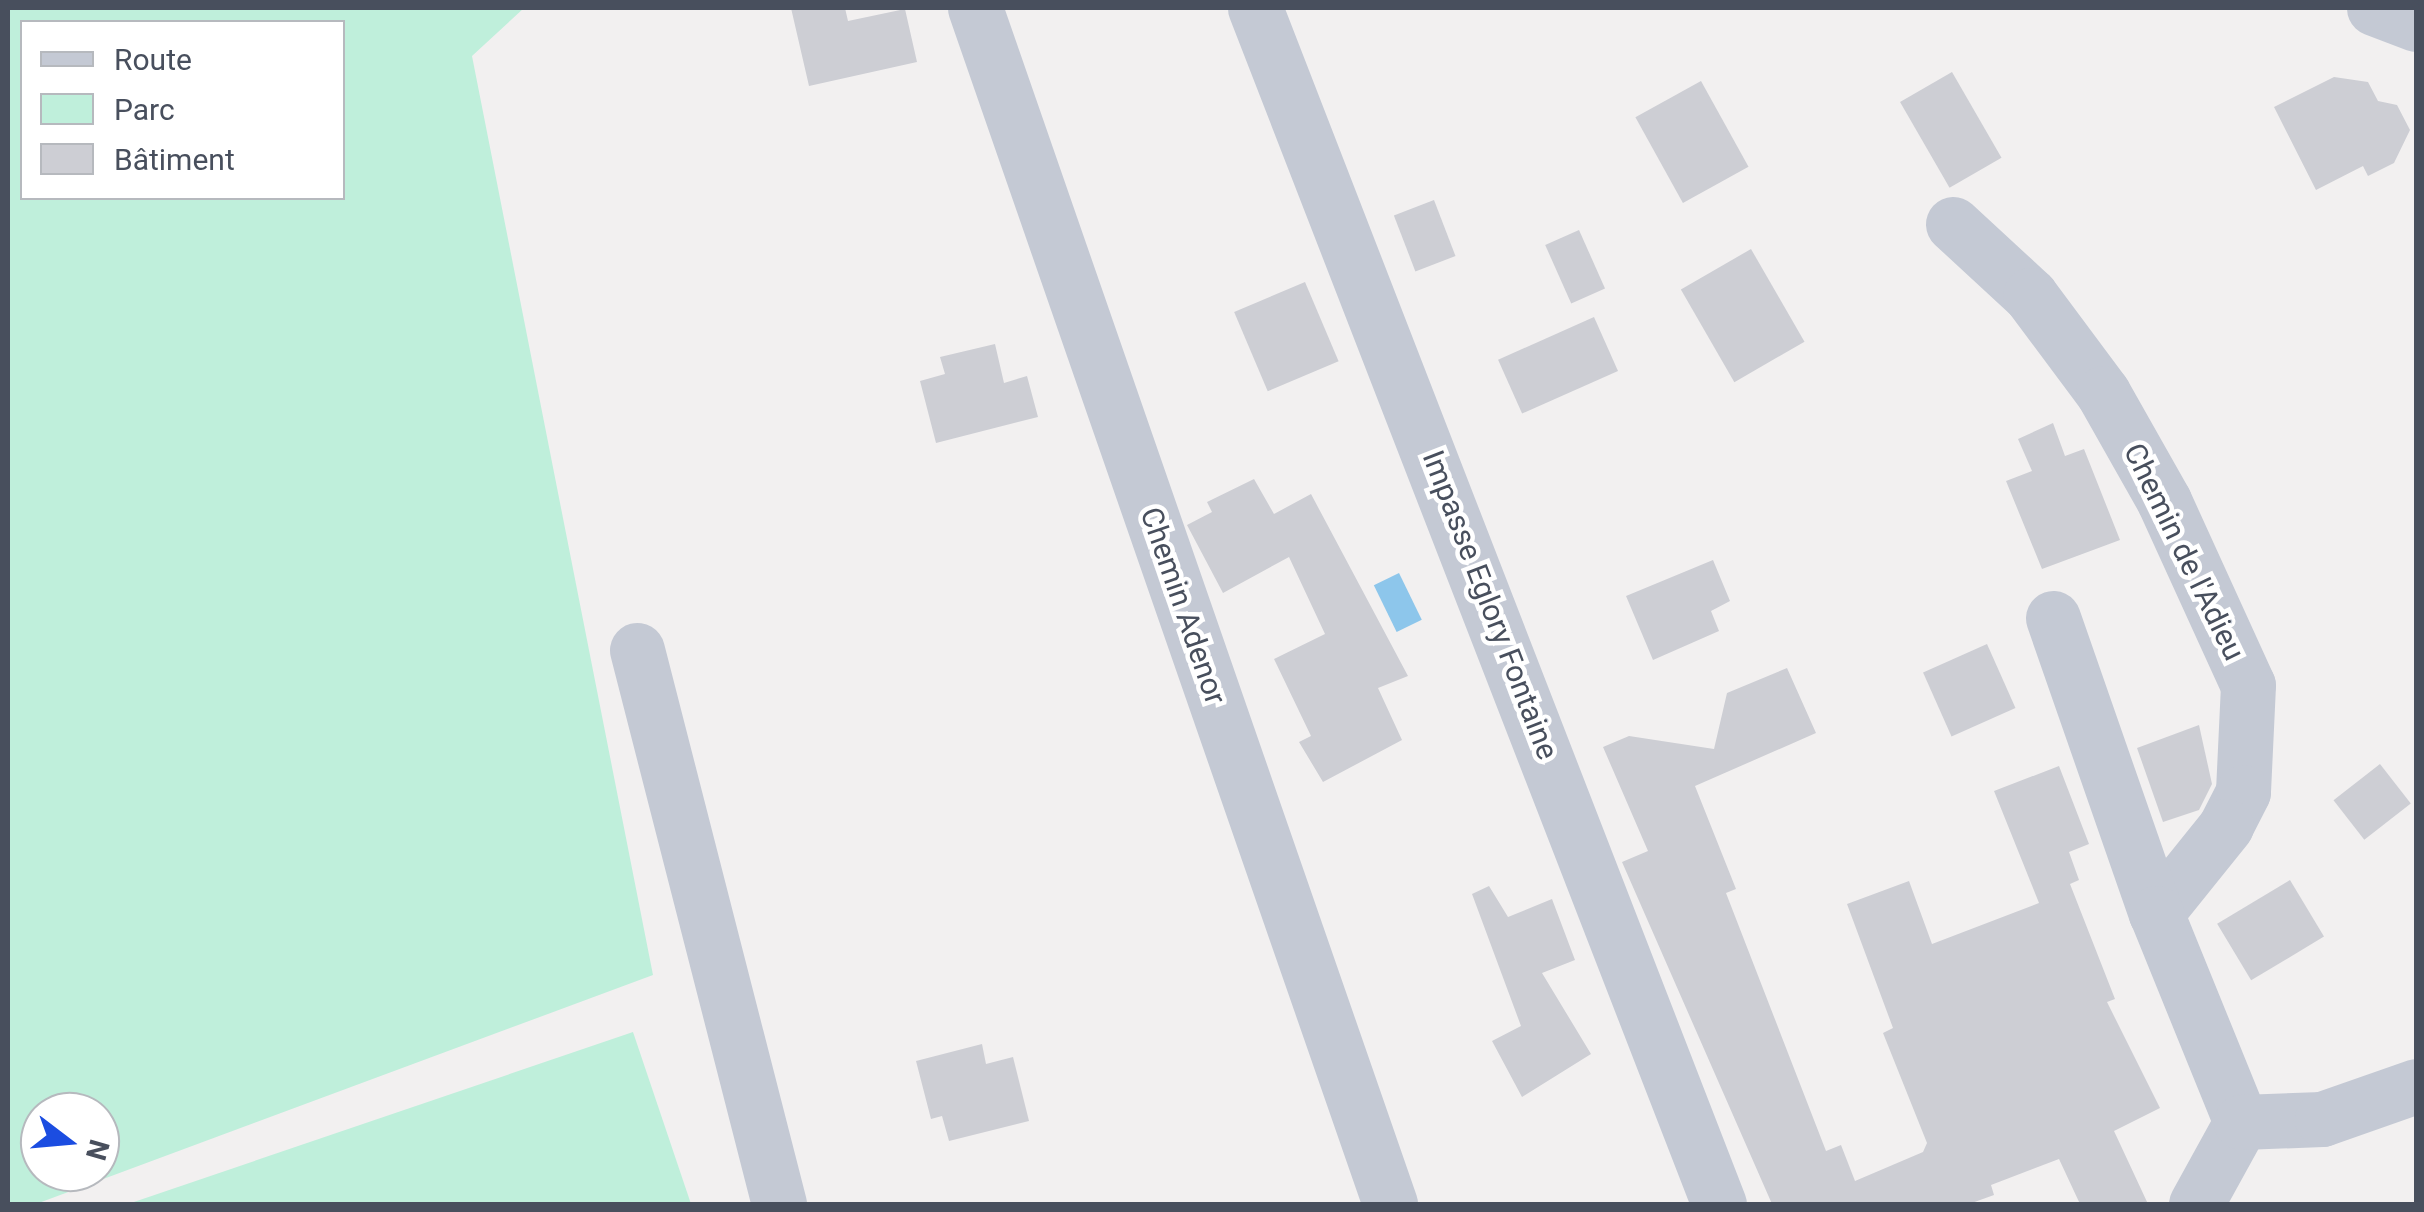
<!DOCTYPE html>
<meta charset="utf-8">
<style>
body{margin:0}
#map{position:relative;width:2424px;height:1212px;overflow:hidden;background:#f2f0f0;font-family:Roboto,sans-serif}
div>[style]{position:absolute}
.green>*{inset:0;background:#bfefdb}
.water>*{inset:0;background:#8dc6eb;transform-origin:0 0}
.building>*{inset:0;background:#cdced4;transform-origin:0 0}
.street>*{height:55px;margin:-27.5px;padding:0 27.5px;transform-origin:27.5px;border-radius:27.5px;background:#c4c9d4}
span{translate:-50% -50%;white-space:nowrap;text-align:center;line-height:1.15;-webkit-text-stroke:9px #fff;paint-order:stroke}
.street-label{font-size:30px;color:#484f5d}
.frame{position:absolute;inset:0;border:10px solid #484f5d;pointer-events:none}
.legend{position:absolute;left:20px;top:20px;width:325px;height:180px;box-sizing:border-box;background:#fff;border:2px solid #b6b9be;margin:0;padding:12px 18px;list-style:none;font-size:30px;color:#484f5d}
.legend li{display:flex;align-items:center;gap:20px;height:50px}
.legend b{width:50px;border:2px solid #b6b9be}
.north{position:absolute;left:20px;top:1092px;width:100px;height:100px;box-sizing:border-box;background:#fff;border:2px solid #b6b9be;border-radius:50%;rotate:106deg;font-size:28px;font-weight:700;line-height:40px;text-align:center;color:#484f5d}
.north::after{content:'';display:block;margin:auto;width:35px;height:45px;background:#1b4de1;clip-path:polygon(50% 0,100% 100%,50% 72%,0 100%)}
</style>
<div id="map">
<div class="green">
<div style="clip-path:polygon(evenodd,8px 8px,524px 8px,472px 56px,653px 975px,36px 1204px,8px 1204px,8px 8px,22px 22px,342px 22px,342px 198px,22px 198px,22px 22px,8px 8px,40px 1112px,100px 1112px,100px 1172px,40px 1172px,40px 1112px)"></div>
<div style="clip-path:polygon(633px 1032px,691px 1204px,128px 1204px)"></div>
</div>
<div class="water">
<div style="left:1399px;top:573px;width:52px;height:28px;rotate:64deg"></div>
</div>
<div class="building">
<div style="clip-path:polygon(791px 8px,845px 8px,848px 21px,905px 9px,917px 62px,809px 86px)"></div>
<div style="left:1952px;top:72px;width:99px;height:60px;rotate:60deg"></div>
<div style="clip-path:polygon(2334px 77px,2368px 82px,2378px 101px,2397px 105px,2410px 130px,2394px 163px,2368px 176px,2363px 166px,2316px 190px,2274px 107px)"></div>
<div style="left:1701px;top:81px;width:98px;height:75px;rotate:61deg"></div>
<div style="left:1434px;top:200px;width:60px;height:43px;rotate:69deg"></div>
<div style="left:1579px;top:230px;width:64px;height:37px;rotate:66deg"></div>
<div style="left:1751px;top:249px;width:107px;height:81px;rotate:60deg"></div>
<div style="left:1305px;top:282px;width:86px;height:77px;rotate:67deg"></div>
<div style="left:1594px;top:317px;width:59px;height:105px;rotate:66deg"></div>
<div style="clip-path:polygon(995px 344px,1004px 383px,1027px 376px,1038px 417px,936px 443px,920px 381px,945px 374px,940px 357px)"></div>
<div style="clip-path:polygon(2053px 423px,2065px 456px,2084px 449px,2120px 540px,2042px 569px,2006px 481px,2032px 471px,2018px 439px)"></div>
<div style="clip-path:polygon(1254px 479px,1274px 514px,1311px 494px,1408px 676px,1378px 688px,1402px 740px,1323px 782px,1299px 742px,1311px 736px,1274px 659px,1325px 634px,1289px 557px,1223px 593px,1187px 525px,1212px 512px,1207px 502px)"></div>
<div style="clip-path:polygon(1713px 560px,1730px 601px,1711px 611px,1719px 631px,1653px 660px,1626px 596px)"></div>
<div style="left:1987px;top:644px;width:70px;height:70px;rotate:66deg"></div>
<div style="clip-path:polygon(1787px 668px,1816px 733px,1695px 786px,1736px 889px,1726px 893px,1826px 1151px,1841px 1145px,1855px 1181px,1923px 1152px,1927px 1143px,1883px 1033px,1893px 1028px,1847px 904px,1909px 881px,1932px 944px,2039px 903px,1994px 791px,2059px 766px,2089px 844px,2069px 852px,2079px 880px,2070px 884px,2115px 999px,2107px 1002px,2160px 1108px,2114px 1131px,2148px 1204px,2080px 1204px,2059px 1159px,1991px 1185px,1994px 1195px,1969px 1204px,1772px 1204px,1622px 862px,1648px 851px,1603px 747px,1629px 736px,1714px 749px,1727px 693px)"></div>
<div style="clip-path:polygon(2199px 725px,2212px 784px,2199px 810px,2163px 822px,2137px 748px)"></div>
<div style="left:2380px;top:764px;width:50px;height:59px;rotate:52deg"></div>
<div style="left:2290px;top:880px;width:66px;height:85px;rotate:59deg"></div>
<div style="clip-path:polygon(1489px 886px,1508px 917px,1552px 899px,1575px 960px,1542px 973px,1591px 1054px,1522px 1097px,1492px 1041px,1521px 1026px,1472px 894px)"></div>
<div style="clip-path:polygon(982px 1044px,986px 1064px,1013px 1057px,1029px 1121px,949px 1141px,942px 1116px,931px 1119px,916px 1061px)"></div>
</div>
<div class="street">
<div style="left:975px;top:8px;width:1266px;rotate:70.86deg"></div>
<div style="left:1255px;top:8px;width:1283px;rotate:68.8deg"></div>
<div style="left:2374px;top:8px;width:45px;rotate:20.9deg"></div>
<div style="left:1953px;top:224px;width:105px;rotate:42.7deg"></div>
<div style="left:2030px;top:295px;width:122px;rotate:53.3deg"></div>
<div style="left:2103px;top:393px;width:124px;rotate:60.5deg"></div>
<div style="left:2164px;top:501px;width:202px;rotate:65.5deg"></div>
<div style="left:2248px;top:685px;width:107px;rotate:92.7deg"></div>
<div style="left:2243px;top:792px;width:38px;rotate:117deg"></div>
<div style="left:2226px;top:826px;width:112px;rotate:128.8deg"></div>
<div style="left:2053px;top:618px;width:312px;rotate:70.8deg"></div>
<div style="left:2156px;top:913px;width:226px;rotate:67.9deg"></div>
<div style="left:637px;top:650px;width:572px;rotate:75.62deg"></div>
<div style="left:2196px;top:1204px;width:94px;rotate:-61.2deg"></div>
<div style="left:2241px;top:1122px;width:81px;rotate:-2.1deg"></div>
<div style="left:2322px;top:1119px;width:100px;rotate:-19.3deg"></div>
</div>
<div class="street-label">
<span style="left:2184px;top:552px;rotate:64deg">Chemin de l'Adieu</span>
<span style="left:1490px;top:605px;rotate:69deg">Impasse Eglory Fontaine</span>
<span style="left:1183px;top:606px;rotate:71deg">Chemin Adenor</span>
</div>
<div class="frame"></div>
<ul class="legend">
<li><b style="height:12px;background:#c4c9d4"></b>Route</li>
<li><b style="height:28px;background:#bfefdb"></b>Parc</li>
<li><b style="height:28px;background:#cdced4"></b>Bâtiment</li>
</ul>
<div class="north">N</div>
</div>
